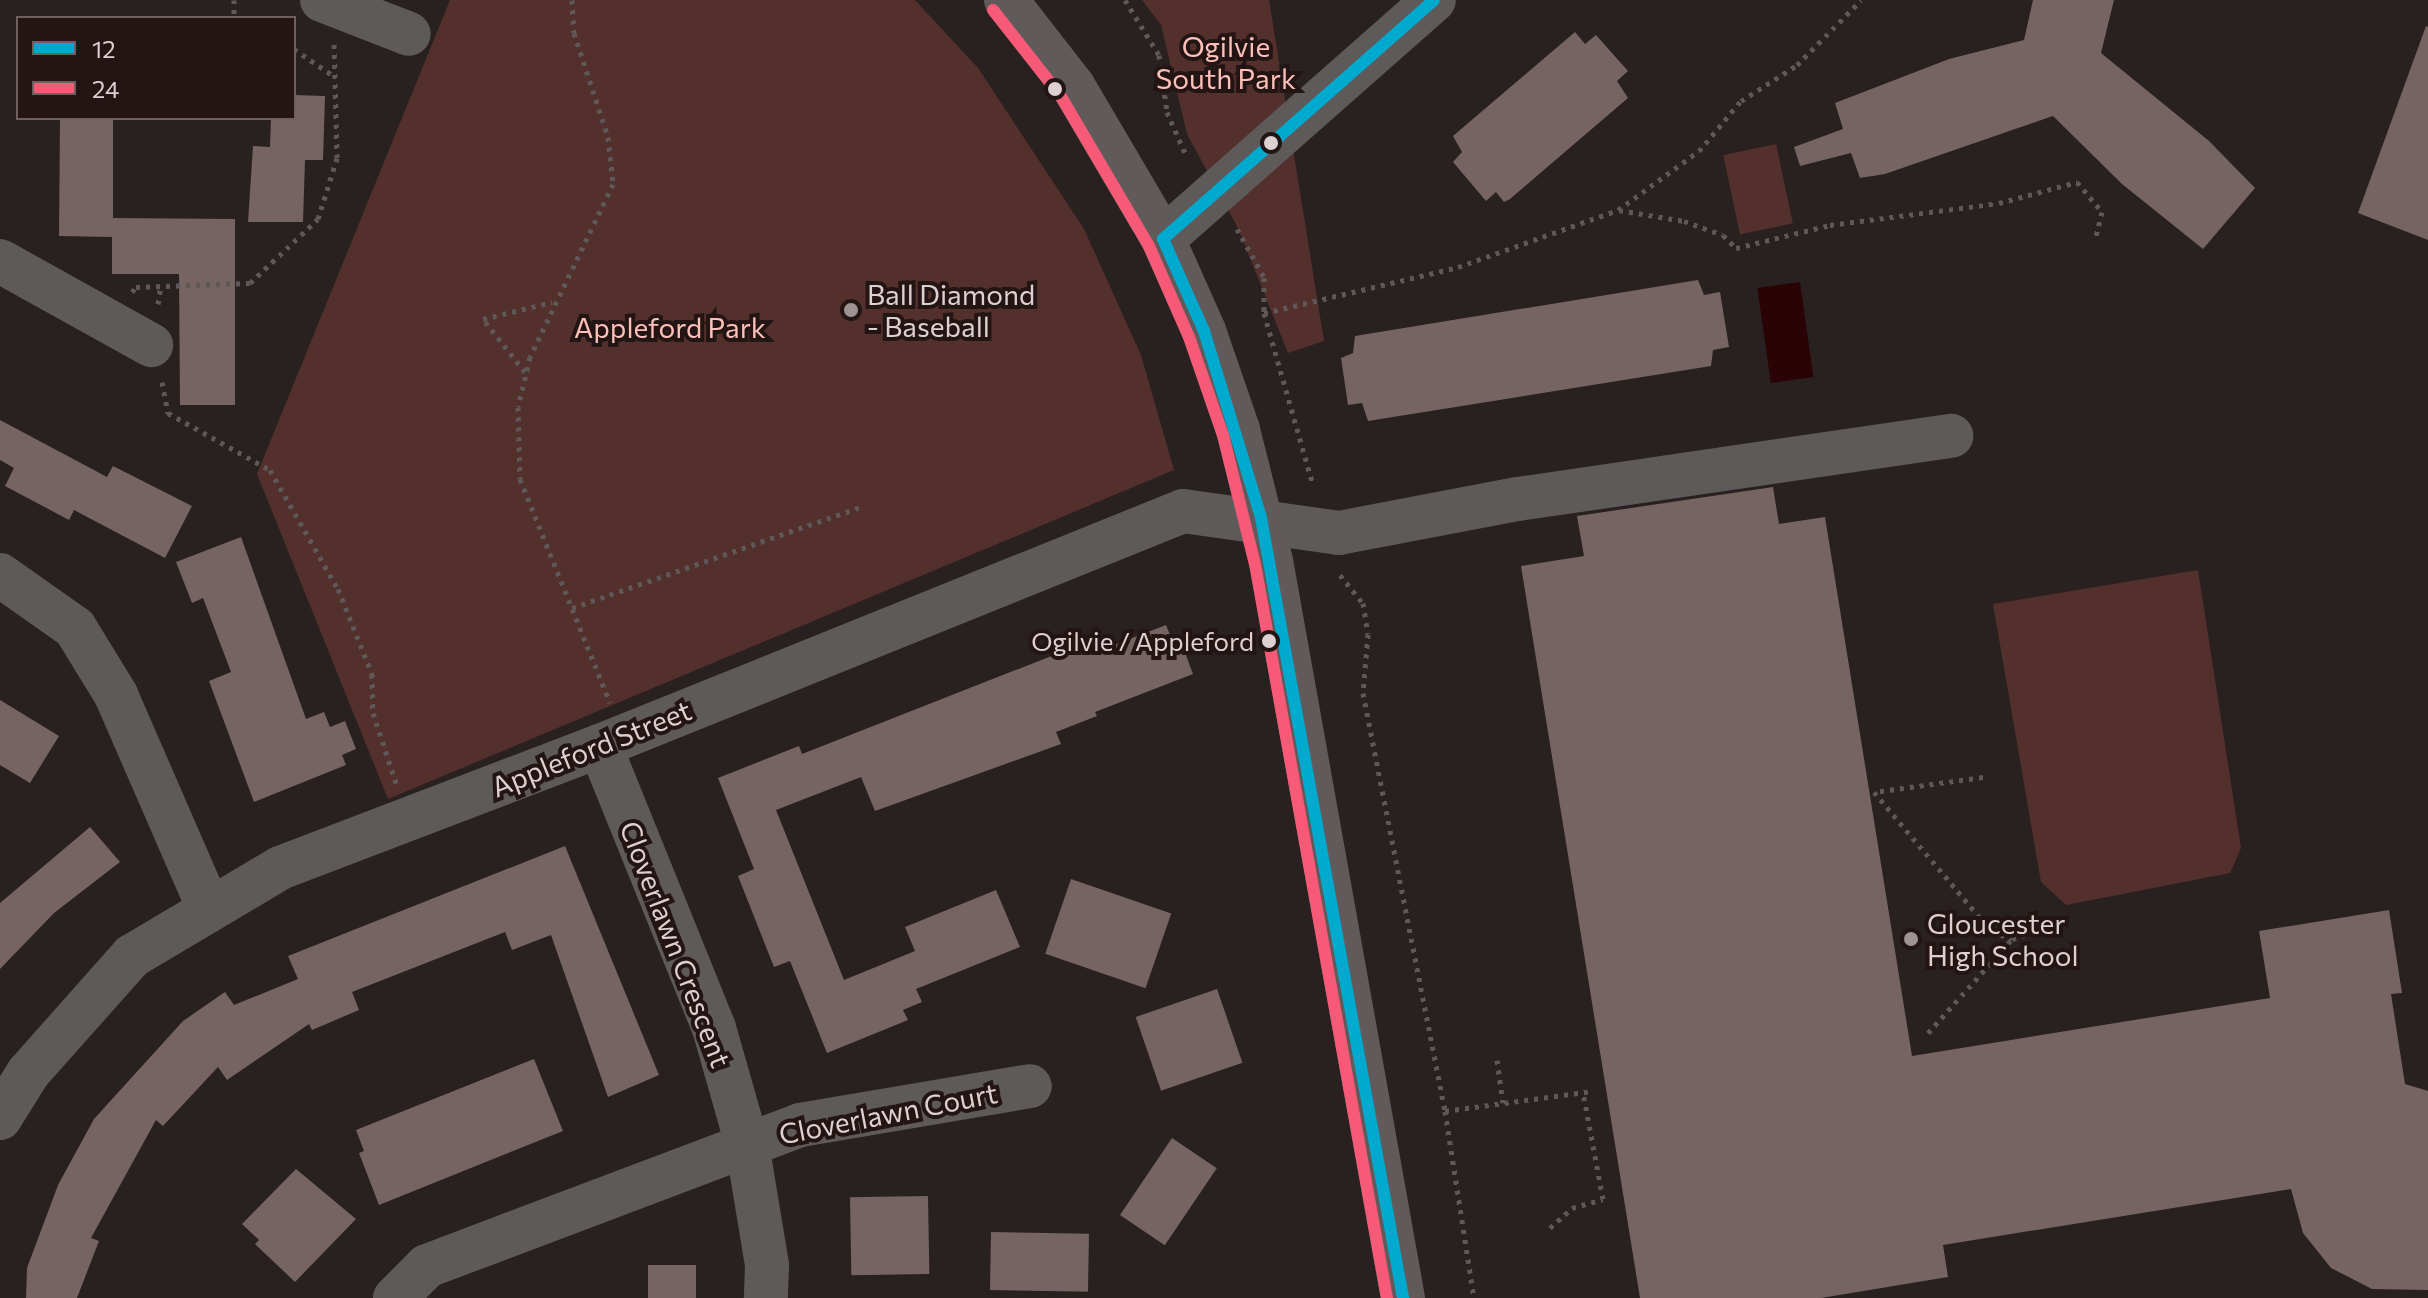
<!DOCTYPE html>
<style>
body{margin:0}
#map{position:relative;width:2428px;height:1298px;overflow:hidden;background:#292120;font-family:Commissioner,sans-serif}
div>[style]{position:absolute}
.green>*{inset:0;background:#54302c;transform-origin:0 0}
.water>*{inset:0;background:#290305;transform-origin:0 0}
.building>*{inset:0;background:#756462;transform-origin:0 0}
.path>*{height:5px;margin-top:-2.5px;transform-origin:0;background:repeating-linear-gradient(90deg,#5e5858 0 4px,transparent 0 10px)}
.minor>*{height:44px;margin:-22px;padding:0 22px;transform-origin:22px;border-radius:22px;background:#5f5a5a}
.major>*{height:44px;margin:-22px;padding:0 22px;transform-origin:22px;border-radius:22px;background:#605b5a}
.bus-1>*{height:12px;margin:-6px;padding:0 6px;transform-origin:6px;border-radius:6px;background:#00a9ce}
.bus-2>*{height:12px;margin:-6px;padding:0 6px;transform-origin:6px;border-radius:6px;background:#f75a77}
.dots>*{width:22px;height:22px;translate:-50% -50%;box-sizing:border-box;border:4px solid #231513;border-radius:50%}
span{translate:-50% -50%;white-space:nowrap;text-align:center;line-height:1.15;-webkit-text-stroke:8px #231513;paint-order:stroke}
.bus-label{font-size:26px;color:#dcd1d0}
.right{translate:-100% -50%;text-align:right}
.park-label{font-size:28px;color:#fdc0b9}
.poi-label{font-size:28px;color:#dcd1d0}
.left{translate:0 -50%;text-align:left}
.street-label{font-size:28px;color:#dcd1d0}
.legend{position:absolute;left:16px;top:16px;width:280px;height:104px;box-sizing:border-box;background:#231513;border:2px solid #6d605f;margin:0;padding:10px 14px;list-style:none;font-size:24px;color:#dcd1d0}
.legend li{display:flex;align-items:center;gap:16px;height:40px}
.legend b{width:40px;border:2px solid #6d605f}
</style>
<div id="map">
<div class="green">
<div style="clip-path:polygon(450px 0,915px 0,978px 68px,1084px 229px,1141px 355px,1174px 470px,388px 799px,257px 474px)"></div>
<div style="clip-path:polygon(1142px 0,1269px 0,1324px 341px,1288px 353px,1238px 228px,1187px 134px,1161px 25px)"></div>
<div style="left:1776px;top:144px;width:81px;height:54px;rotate:78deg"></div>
<div style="clip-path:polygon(2198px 570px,2241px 848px,2230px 873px,2066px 905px,2041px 882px,1993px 604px)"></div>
</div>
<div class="water">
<div style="left:1800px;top:282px;width:96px;height:43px;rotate:82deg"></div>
</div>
<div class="building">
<div style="clip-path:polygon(2033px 0,2114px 0,2101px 53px,2209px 141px,2255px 188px,2203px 249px,2122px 184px,2053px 116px,1885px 174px,1860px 178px,1851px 153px,1800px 166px,1794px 147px,1843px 129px,1835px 103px,1949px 59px,2024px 40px)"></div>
<div style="clip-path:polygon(2426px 26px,2428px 27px,2428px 240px,2358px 213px)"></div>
<div style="clip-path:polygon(1575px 32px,1585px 44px,1596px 35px,1628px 71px,1617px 81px,1628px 98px,1510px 199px,1504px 202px,1496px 192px,1486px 201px,1453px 162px,1462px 152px,1453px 136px)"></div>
<div style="clip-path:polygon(294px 95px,325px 96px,323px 160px,305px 160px,303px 222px,248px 222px,253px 146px,270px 147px,271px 118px,294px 118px)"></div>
<div style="clip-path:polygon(60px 118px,113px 118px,113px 218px,235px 219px,235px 405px,180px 405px,179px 274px,112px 274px,112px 237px,59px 236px)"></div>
<div style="clip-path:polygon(1698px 280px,1704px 295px,1720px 292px,1729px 347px,1713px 350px,1711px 366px,1368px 421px,1362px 403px,1348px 405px,1341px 358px,1353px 353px,1355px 336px)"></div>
<div style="clip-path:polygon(0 420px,107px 477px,113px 466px,192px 506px,165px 558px,74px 510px,69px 520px,5px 486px,14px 468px,0 460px)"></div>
<div style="clip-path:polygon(1773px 487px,1779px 524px,1825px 517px,1912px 1056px,2270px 998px,2259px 931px,2389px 910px,2402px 993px,2391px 994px,2405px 1084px,2428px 1091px,2428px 1290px,2372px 1289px,2331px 1268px,2303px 1233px,2291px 1189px,1943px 1245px,1948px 1277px,1821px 1298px,1640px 1298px,1521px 566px,1584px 556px,1577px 516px)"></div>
<div style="clip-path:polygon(241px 537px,306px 719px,324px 712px,330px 727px,345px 721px,356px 749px,342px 755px,346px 765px,254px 802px,209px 681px,231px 672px,203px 598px,192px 603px,176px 562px)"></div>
<div style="clip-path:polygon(1166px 625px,1174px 645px,1181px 642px,1193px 674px,1095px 712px,1097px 716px,1056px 732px,1061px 744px,875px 811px,861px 777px,776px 810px,844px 980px,915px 951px,905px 927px,996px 890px,1020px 947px,916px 989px,922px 1002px,903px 1010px,908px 1020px,827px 1053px,790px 961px,774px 967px,738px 876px,754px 869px,718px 778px,799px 746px,802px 754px,1087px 642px,1091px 654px)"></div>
<div style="clip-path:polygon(0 700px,59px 736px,30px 783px,0 765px)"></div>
<div style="clip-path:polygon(90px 827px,120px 862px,54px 913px,0 969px,0 903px)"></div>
<div style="clip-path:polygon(565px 846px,659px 1075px,608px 1097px,551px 935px,512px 950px,505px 932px,352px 992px,359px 1010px,312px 1030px,309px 1024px,227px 1080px,218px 1067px,163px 1126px,156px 1120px,91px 1238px,99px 1241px,77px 1298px,26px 1298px,27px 1268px,58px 1185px,94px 1119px,183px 1021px,225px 992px,234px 1005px,298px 979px,288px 956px)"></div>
<div style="left:1071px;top:879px;width:106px;height:79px;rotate:19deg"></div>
<div style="left:1217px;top:989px;width:78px;height:86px;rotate:71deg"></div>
<div style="clip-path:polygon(534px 1059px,563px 1131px,379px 1205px,359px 1153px,364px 1151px,356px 1130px)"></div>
<div style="left:1172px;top:1138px;width:54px;height:93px;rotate:34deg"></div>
<div style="clip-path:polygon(296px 1169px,356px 1219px,295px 1282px,255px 1244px,259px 1240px,242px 1224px)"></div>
<div style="left:928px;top:1196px;width:78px;height:78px;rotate:89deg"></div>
<div style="left:991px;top:1232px;width:98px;height:58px;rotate:1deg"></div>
<div style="left:648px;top:1265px;width:48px;height:33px"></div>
</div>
<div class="path">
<div style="left:234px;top:0;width:18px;rotate:90deg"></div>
<div style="left:572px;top:0;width:33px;rotate:87deg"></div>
<div style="left:574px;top:33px;width:109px;rotate:71.9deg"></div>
<div style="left:608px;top:137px;width:47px;rotate:83.9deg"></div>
<div style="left:613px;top:184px;width:192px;rotate:115.6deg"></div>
<div style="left:530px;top:357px;width:51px;rotate:103.5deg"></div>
<div style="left:518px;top:407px;width:72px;rotate:88.4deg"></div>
<div style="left:520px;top:479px;width:241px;rotate:68.1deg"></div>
<div style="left:1125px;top:0;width:65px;rotate:58.3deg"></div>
<div style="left:1159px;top:55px;width:58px;rotate:82deg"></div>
<div style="left:1167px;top:112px;width:45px;rotate:66.3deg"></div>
<div style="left:294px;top:49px;width:50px;rotate:34.3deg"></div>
<div style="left:1619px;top:210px;width:66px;rotate:9.6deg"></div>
<div style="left:1684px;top:221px;width:41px;rotate:19.7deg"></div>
<div style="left:1723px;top:235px;width:18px;rotate:45deg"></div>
<div style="left:1736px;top:248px;width:97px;rotate:-13.7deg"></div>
<div style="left:1830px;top:225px;width:170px;rotate:-7.4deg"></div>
<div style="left:1999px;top:203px;width:81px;rotate:-15.1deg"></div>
<div style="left:2077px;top:182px;width:39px;rotate:50deg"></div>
<div style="left:2102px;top:212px;width:25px;rotate:104deg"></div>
<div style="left:1237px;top:229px;width:55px;rotate:60.6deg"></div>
<div style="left:1264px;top:277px;width:36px;rotate:90deg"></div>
<div style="left:1264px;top:313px;width:179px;rotate:74.1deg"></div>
<div style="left:132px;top:292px;width:6px;rotate:-51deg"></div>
<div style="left:136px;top:287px;width:114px;rotate:-2deg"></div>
<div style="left:250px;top:283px;width:93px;rotate:-43.3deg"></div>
<div style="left:318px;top:219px;width:64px;rotate:-72.7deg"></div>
<div style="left:337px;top:158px;width:114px;rotate:-91.5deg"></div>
<div style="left:158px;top:304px;width:19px;rotate:-81deg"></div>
<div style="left:1264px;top:313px;width:199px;rotate:-13.3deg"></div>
<div style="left:1458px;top:267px;width:170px;rotate:-19.6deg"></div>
<div style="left:1618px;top:210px;width:100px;rotate:-36.1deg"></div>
<div style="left:1699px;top:151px;width:65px;rotate:-50deg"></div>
<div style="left:1741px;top:101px;width:67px;rotate:-32.7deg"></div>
<div style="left:1797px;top:65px;width:91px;rotate:-45.4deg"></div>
<div style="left:525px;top:372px;width:68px;rotate:-128.4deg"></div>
<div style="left:483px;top:319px;width:71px;rotate:-13.8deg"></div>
<div style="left:162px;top:382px;width:32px;rotate:79deg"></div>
<div style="left:168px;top:413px;width:117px;rotate:29.2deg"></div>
<div style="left:270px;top:470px;width:137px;rotate:60.3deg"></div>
<div style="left:338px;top:589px;width:92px;rotate:68.2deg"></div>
<div style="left:372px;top:674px;width:39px;rotate:89deg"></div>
<div style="left:373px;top:713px;width:74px;rotate:71.8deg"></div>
<div style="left:1340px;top:575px;width:36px;rotate:51deg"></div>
<div style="left:1363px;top:603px;width:31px;rotate:81deg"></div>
<div style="left:1368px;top:634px;width:59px;rotate:94.8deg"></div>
<div style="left:1363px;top:693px;width:426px;rotate:78.9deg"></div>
<div style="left:1445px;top:1111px;width:189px;rotate:81.2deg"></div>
<div style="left:572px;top:608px;width:306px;rotate:-19.3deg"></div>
<div style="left:1983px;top:777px;width:110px;rotate:172.2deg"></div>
<div style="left:1874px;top:792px;width:182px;rotate:49.9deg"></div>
<div style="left:1991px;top:931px;width:22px;rotate:21deg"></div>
<div style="left:1928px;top:1033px;width:126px;rotate:-48.2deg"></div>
<div style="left:2012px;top:939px;width:22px;rotate:-18deg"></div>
<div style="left:1497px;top:1060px;width:43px;rotate:82.1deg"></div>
<div style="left:1445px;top:1111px;width:149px;rotate:-7.7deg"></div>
<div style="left:1550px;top:1228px;width:30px;rotate:-42deg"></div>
<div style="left:1572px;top:1208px;width:32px;rotate:-16deg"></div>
<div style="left:1603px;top:1199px;width:109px;rotate:-100.6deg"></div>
</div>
<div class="minor">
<div style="left:322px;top:0;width:93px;rotate:21.3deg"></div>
<div style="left:1163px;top:239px;width:361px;rotate:-41.4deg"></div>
<div style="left:0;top:261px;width:173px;rotate:29.1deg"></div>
<div style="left:0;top:575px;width:92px;rotate:35.2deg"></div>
<div style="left:75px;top:628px;width:79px;rotate:58.5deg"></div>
<div style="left:116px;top:695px;width:231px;rotate:66.5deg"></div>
<div style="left:600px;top:746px;width:304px;rotate:68deg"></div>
<div style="left:714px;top:1028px;width:121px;rotate:74.1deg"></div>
<div style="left:747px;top:1144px;width:123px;rotate:80.6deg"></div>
<div style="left:767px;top:1265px;width:33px;rotate:92deg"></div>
<div style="left:0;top:1118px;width:53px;rotate:-58.1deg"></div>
<div style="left:28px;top:1073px;width:157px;rotate:-48.4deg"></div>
<div style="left:132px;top:956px;width:172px;rotate:-30.7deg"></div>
<div style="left:280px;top:868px;width:342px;rotate:-20.9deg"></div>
<div style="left:600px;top:746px;width:629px;rotate:-21.95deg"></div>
<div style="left:1183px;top:511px;width:158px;rotate:8deg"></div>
<div style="left:1339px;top:533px;width:182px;rotate:-10.8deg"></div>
<div style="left:1518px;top:499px;width:438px;rotate:-8.3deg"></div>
<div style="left:395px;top:1298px;width:45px;rotate:-45deg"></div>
<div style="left:427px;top:1266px;width:399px;rotate:-20.7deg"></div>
<div style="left:800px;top:1125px;width:233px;rotate:-9.6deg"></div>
</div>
<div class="major">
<div style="left:1006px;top:0;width:109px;rotate:52.1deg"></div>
<div style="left:1073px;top:86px;width:178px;rotate:59.5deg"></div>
<div style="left:1163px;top:239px;width:101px;rotate:66deg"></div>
<div style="left:1204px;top:331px;width:105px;rotate:71deg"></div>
<div style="left:1238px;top:430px;width:135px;rotate:75.9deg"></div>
<div style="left:1271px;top:561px;width:749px;rotate:79.85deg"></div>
</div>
<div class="bus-1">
<div style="left:1163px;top:239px;width:101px;rotate:66deg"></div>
<div style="left:1204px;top:331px;width:195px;rotate:73deg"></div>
<div style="left:1261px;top:518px;width:793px;rotate:79.68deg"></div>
<div style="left:1163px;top:239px;width:361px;rotate:-41.4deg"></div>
</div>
<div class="bus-2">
<div style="left:993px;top:10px;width:108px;rotate:51.8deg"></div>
<div style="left:1060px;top:95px;width:175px;rotate:59.5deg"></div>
<div style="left:1149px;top:246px;width:99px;rotate:66.3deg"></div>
<div style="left:1189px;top:337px;width:104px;rotate:70.9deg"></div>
<div style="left:1223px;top:435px;width:133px;rotate:76.1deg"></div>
<div style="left:1255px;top:564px;width:746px;rotate:79.81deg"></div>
</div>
<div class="dots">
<div style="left:1055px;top:89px;background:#dcd1d0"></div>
<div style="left:1271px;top:143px;background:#dcd1d0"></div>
<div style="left:851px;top:310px;background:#9d9392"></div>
<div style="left:1269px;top:641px;background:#dcd1d0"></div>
<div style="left:1911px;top:939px;background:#9d9392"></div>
</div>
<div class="bus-label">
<span class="right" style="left:1254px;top:641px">Ogilvie / Appleford</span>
</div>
<div class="park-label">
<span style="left:1226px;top:62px">Ogilvie<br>South Park</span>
<span style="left:670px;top:327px">Appleford Park</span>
</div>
<div class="poi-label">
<span class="left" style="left:867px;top:310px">Ball Diamond<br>- Baseball</span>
<span class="left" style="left:1927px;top:939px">Gloucester<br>High School</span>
</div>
<div class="street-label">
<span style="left:591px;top:748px;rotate:-22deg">Appleford Street</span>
<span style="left:676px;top:944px;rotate:69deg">Cloverlawn Crescent</span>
<span style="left:888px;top:1113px;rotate:-11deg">Cloverlawn Court</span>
</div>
<ul class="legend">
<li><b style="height:10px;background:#00a9ce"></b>12</li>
<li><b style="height:10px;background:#f75a77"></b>24</li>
</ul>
</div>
